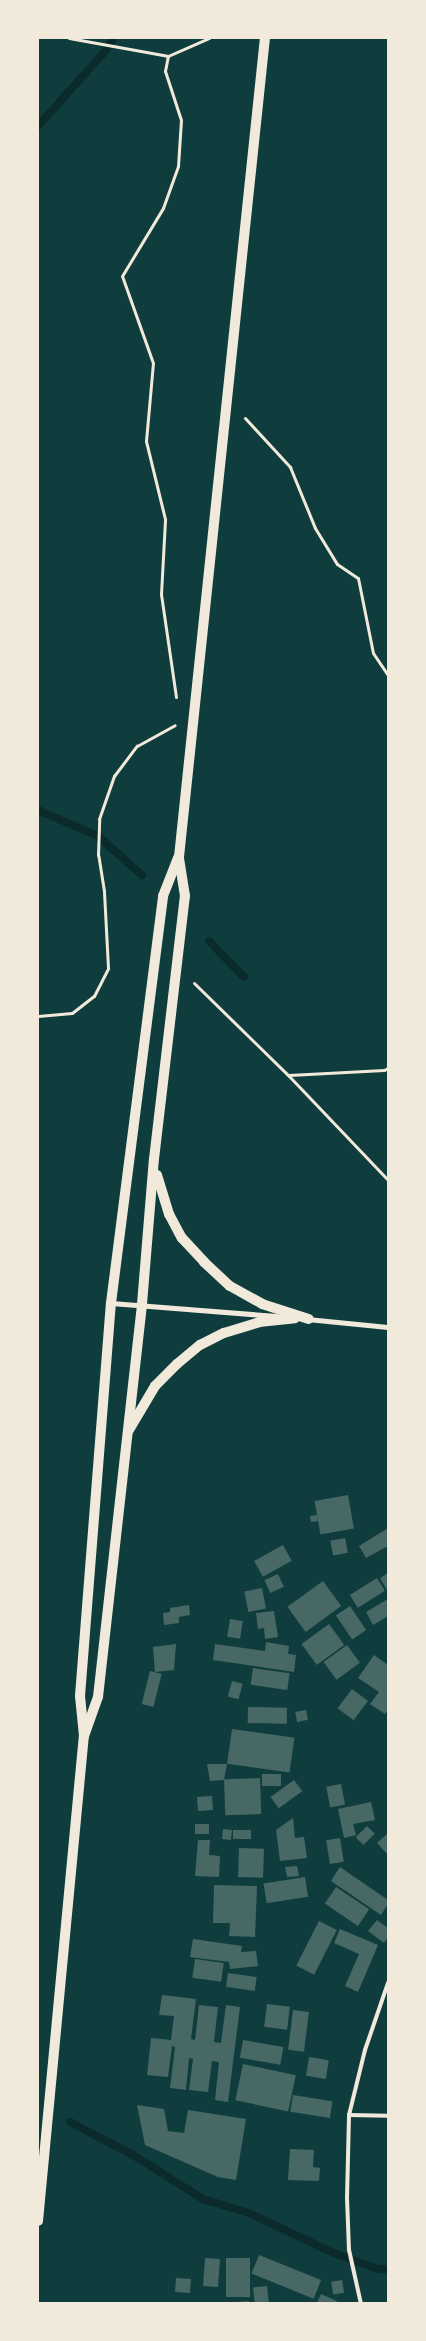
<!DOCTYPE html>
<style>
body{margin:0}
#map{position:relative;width:426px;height:2341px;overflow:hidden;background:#0f3d3e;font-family:"Varela Round",sans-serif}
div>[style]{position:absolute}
.stream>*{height:8px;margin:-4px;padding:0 4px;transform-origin:4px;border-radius:4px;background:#0a2a2b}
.building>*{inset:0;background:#486865;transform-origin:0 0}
.path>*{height:3px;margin:-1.5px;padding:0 1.5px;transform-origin:1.5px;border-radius:1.5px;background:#f1e9da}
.service>*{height:4px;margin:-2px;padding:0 2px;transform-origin:2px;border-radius:2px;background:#f1e9da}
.minor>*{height:5px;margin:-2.5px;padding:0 2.5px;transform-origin:2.5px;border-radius:2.5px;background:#f1e9da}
.secondary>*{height:10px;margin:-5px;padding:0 5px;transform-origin:5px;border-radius:5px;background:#f1e9da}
span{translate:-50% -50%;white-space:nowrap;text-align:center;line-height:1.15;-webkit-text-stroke:4.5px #f1e9da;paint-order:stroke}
.frame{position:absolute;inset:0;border:39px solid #f1e9da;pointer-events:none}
</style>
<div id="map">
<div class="stream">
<div style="left:38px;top:126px;width:103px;rotate:-48.1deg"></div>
<div style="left:107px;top:49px;width:13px;rotate:-61deg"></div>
<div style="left:38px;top:810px;width:65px;rotate:23.4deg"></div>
<div style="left:98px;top:836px;width:59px;rotate:41.6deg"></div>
<div style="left:209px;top:941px;width:50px;rotate:45.8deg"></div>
<div style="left:70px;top:2122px;width:71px;rotate:27.6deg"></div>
<div style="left:133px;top:2155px;width:83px;rotate:32.2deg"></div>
<div style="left:203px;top:2199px;width:48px;rotate:16.9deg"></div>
<div style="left:249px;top:2213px;width:94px;rotate:25.2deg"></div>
<div style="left:334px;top:2253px;width:47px;rotate:20deg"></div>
<div style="left:378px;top:2269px;width:10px"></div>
</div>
<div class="building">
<div style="left:348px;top:1495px;width:34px;height:34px;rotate:80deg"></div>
<div style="left:317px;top:1515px;width:6px;height:7px;rotate:81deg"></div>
<div style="clip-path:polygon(388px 1528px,388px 1546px,366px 1558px,359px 1546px)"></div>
<div style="left:345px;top:1538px;width:15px;height:15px;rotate:79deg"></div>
<div style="left:283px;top:1545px;width:18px;height:33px;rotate:61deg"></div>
<div style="clip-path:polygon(388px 1573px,388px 1589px,387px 1590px,380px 1578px)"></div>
<div style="left:278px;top:1574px;width:14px;height:15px;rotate:65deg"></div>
<div style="left:377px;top:1578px;width:15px;height:32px;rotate:58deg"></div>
<div style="left:323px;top:1581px;width:31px;height:44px;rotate:54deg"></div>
<div style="left:262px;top:1588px;width:21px;height:18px;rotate:79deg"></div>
<div style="clip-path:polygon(388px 1599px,388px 1616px,373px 1625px,366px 1612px)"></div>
<div style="clip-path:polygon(189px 1605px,190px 1615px,179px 1617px,179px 1623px,164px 1625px,163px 1613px,170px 1612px,170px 1608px)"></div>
<div style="left:350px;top:1606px;width:29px;height:17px;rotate:56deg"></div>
<div style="clip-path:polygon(274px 1611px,278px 1637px,265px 1639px,264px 1628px,258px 1629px,256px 1613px)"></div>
<div style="left:230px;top:1619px;width:13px;height:18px;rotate:9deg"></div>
<div style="left:329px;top:1624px;width:26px;height:34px;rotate:54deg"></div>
<div style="clip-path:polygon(266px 1642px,289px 1646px,288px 1654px,296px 1655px,294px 1672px,213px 1660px,215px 1644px,265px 1651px)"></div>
<div style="clip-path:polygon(176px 1644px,174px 1670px,155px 1672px,153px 1647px)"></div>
<div style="left:347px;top:1645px;width:22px;height:29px;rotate:54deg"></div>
<div style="clip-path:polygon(374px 1655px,388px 1665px,388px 1710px,385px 1714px,370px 1704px,379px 1692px,358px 1678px)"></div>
<div style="left:253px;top:1668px;width:37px;height:17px;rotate:8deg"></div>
<div style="left:150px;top:1671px;width:12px;height:34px;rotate:14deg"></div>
<div style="left:232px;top:1681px;width:11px;height:16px;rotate:15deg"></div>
<div style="left:352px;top:1689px;width:20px;height:24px;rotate:37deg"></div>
<div style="left:248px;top:1707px;width:39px;height:16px;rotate:1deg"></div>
<div style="left:306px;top:1710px;width:10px;height:11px;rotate:79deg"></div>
<div style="left:232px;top:1729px;width:63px;height:35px;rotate:8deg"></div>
<div style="clip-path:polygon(207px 1764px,227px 1764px,224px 1780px,210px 1781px)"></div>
<div style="left:281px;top:1774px;width:12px;height:19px;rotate:90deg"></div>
<div style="left:260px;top:1778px;width:36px;height:36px;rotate:88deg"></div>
<div style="left:294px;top:1780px;width:14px;height:29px;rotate:54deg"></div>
<div style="left:341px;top:1784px;width:21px;height:15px;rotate:79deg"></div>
<div style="left:212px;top:1796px;width:14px;height:15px;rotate:86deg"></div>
<div style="clip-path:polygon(371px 1802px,375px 1820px,353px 1824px,356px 1835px,344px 1838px,338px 1809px)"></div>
<div style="clip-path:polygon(293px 1818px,295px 1838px,304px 1837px,307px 1858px,280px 1861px,276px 1830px)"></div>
<div style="left:195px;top:1824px;width:14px;height:10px"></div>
<div style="left:367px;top:1826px;width:11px;height:16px;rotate:45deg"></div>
<div style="left:223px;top:1829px;width:9px;height:10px;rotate:6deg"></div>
<div style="left:233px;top:1830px;width:18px;height:9px"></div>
<div style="clip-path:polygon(388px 1833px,388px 1855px,377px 1843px)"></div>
<div style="left:340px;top:1838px;width:24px;height:14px;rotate:81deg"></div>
<div style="clip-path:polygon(198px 1840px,210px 1840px,209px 1855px,220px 1856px,219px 1877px,195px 1876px)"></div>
<div style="left:239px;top:1848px;width:25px;height:29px;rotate:2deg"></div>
<div style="clip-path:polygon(297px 1866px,299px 1876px,287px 1877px,285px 1867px)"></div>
<div style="clip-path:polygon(340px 1867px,388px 1900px,388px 1904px,381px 1915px,331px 1881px)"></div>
<div style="left:305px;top:1877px;width:20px;height:42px;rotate:81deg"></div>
<div style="clip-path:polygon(214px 1885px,257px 1886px,255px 1937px,229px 1936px,230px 1923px,213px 1923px)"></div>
<div style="left:336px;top:1887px;width:40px;height:20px;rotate:34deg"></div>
<div style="clip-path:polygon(377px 1920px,388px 1928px,388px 1937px,384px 1943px,368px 1931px)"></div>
<div style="left:319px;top:1921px;width:20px;height:50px;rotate:27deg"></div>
<div style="clip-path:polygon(340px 1929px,378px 1945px,358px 1992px,345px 1986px,359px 1954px,334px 1943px)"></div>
<div style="clip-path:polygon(193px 1939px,242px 1946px,241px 1952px,256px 1951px,258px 1966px,230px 1969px,229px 1962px,190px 1957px)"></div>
<div style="left:195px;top:1959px;width:29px;height:19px;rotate:8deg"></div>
<div style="left:228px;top:1973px;width:29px;height:14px;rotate:8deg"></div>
<div style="clip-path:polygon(162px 1995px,196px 1999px,191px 2039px,195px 2040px,199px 2005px,218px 2007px,214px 2042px,221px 2043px,226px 2005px,240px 2007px,228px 2102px,215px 2100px,219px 2062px,212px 2061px,208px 2092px,189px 2090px,193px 2059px,189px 2058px,186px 2090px,170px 2088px,175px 2047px,172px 2046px,168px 2077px,147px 2075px,151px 2038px,171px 2040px,174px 2016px,159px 2015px)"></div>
<div style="left:267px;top:2004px;width:23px;height:23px;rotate:7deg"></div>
<div style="left:293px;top:2010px;width:16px;height:40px;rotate:7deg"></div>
<div style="left:243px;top:2040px;width:41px;height:18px;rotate:10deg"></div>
<div style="left:309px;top:2057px;width:20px;height:19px;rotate:9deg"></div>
<div style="left:243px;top:2064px;width:54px;height:37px;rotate:12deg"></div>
<div style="left:293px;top:2095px;width:40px;height:17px;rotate:9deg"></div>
<div style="clip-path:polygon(137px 2105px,164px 2109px,168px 2131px,184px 2133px,188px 2110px,246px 2119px,236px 2180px,218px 2177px,145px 2145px)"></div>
<div style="clip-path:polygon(290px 2149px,314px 2150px,313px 2167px,320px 2168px,319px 2181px,288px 2180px)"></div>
<div style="left:259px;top:2255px;width:67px;height:20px;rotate:22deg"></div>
<div style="left:205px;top:2258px;width:15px;height:28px;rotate:4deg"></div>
<div style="left:226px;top:2258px;width:24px;height:39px"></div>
<div style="left:176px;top:2278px;width:15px;height:14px;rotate:4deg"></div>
<div style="left:342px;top:2280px;width:13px;height:11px;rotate:81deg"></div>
<div style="left:267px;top:2286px;width:18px;height:14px;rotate:84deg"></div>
<div style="clip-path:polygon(321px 2294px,337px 2301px,336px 2304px,317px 2303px)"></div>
<div style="clip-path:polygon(249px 2301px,249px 2304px,235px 2304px,235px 2302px)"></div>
</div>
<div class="path">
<div style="left:69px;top:38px;width:101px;rotate:10.3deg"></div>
<div style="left:245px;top:418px;width:67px;rotate:47.4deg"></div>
<div style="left:290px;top:467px;width:66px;rotate:67.7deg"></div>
<div style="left:315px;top:528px;width:42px;rotate:58.6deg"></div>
<div style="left:337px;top:564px;width:25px;rotate:34deg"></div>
<div style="left:358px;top:578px;width:76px;rotate:78.7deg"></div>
<div style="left:373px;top:653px;width:27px;rotate:56deg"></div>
<div style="left:176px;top:697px;width:104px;rotate:-98.3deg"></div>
<div style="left:161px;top:594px;width:75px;rotate:-86.9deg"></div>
<div style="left:165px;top:519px;width:80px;rotate:-103.7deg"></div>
<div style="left:146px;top:441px;width:78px;rotate:-84.9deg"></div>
<div style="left:153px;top:363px;width:92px;rotate:-109.6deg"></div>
<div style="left:122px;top:276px;width:79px;rotate:-58.9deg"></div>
<div style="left:163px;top:208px;width:45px;rotate:-70.3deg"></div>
<div style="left:178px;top:166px;width:46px;rotate:-86.3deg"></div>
<div style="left:181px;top:120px;width:52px;rotate:-108.1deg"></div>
<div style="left:165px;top:71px;width:15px;rotate:-79deg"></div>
<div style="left:168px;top:56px;width:45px;rotate:-23.7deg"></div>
<div style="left:194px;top:983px;width:132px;rotate:44.4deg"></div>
<div style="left:288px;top:1075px;width:145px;rotate:46.4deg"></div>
<div style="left:38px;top:1016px;width:34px;rotate:-5deg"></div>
<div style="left:72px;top:1013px;width:28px;rotate:-38deg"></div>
<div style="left:94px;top:996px;width:31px;rotate:-63deg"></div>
<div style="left:108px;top:968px;width:77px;rotate:-93deg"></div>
<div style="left:104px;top:891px;width:36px;rotate:-99deg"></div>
<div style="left:98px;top:855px;width:36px;rotate:-88deg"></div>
<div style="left:99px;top:819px;width:46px;rotate:-70.8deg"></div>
<div style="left:114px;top:776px;width:38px;rotate:-53deg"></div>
<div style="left:137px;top:746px;width:43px;rotate:-28.9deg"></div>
<div style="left:289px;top:1075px;width:95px;rotate:-3deg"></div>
<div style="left:384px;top:1070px;width:4px;rotate:-27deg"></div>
</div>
<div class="service">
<div style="left:349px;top:2115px;width:39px;rotate:1deg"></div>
<div style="left:361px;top:2304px;width:55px;rotate:-102.5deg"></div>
<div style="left:349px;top:2250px;width:52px;rotate:-92.2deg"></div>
<div style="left:347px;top:2198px;width:83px;rotate:-88.6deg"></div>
<div style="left:349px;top:2115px;width:67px;rotate:-76.2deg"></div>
<div style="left:365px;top:2050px;width:71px;rotate:-71.1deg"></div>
</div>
<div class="minor">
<div style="left:111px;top:1303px;width:166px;rotate:4.5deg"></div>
<div style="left:307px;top:1319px;width:81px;rotate:5.6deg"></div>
</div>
<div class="secondary">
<div style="left:157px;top:1175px;width:41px;rotate:72.9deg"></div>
<div style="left:169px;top:1214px;width:27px;rotate:62deg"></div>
<div style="left:182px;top:1238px;width:33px;rotate:47deg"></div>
<div style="left:204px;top:1262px;width:35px;rotate:43deg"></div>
<div style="left:230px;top:1286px;width:37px;rotate:29deg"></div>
<div style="left:262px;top:1304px;width:49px;rotate:17.7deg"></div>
<div style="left:129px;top:1430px;width:51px;rotate:-59.4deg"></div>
<div style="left:155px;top:1386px;width:31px;rotate:-45deg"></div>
<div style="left:177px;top:1364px;width:30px;rotate:-40deg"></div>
<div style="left:200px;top:1345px;width:27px;rotate:-27deg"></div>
<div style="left:224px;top:1333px;width:37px;rotate:-17deg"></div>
<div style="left:259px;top:1322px;width:36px;rotate:-6deg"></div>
<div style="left:84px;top:1736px;width:41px;rotate:-70.3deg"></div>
<div style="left:98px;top:1697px;width:395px;rotate:-83.6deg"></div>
<div style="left:142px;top:1304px;width:145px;rotate:-85.3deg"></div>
<div style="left:154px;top:1159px;width:265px;rotate:-83.3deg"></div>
<div style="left:185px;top:896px;width:39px;rotate:-99deg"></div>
<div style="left:179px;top:857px;width:824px;rotate:-84.01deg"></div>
<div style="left:38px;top:2221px;width:487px;rotate:-84.6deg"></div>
<div style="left:84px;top:1736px;width:40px;rotate:-95.7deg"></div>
<div style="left:80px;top:1696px;width:394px;rotate:-85.5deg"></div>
<div style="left:111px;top:1303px;width:410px;rotate:-82.7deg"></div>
<div style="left:163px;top:896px;width:41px;rotate:-68.5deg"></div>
</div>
<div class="frame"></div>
</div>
